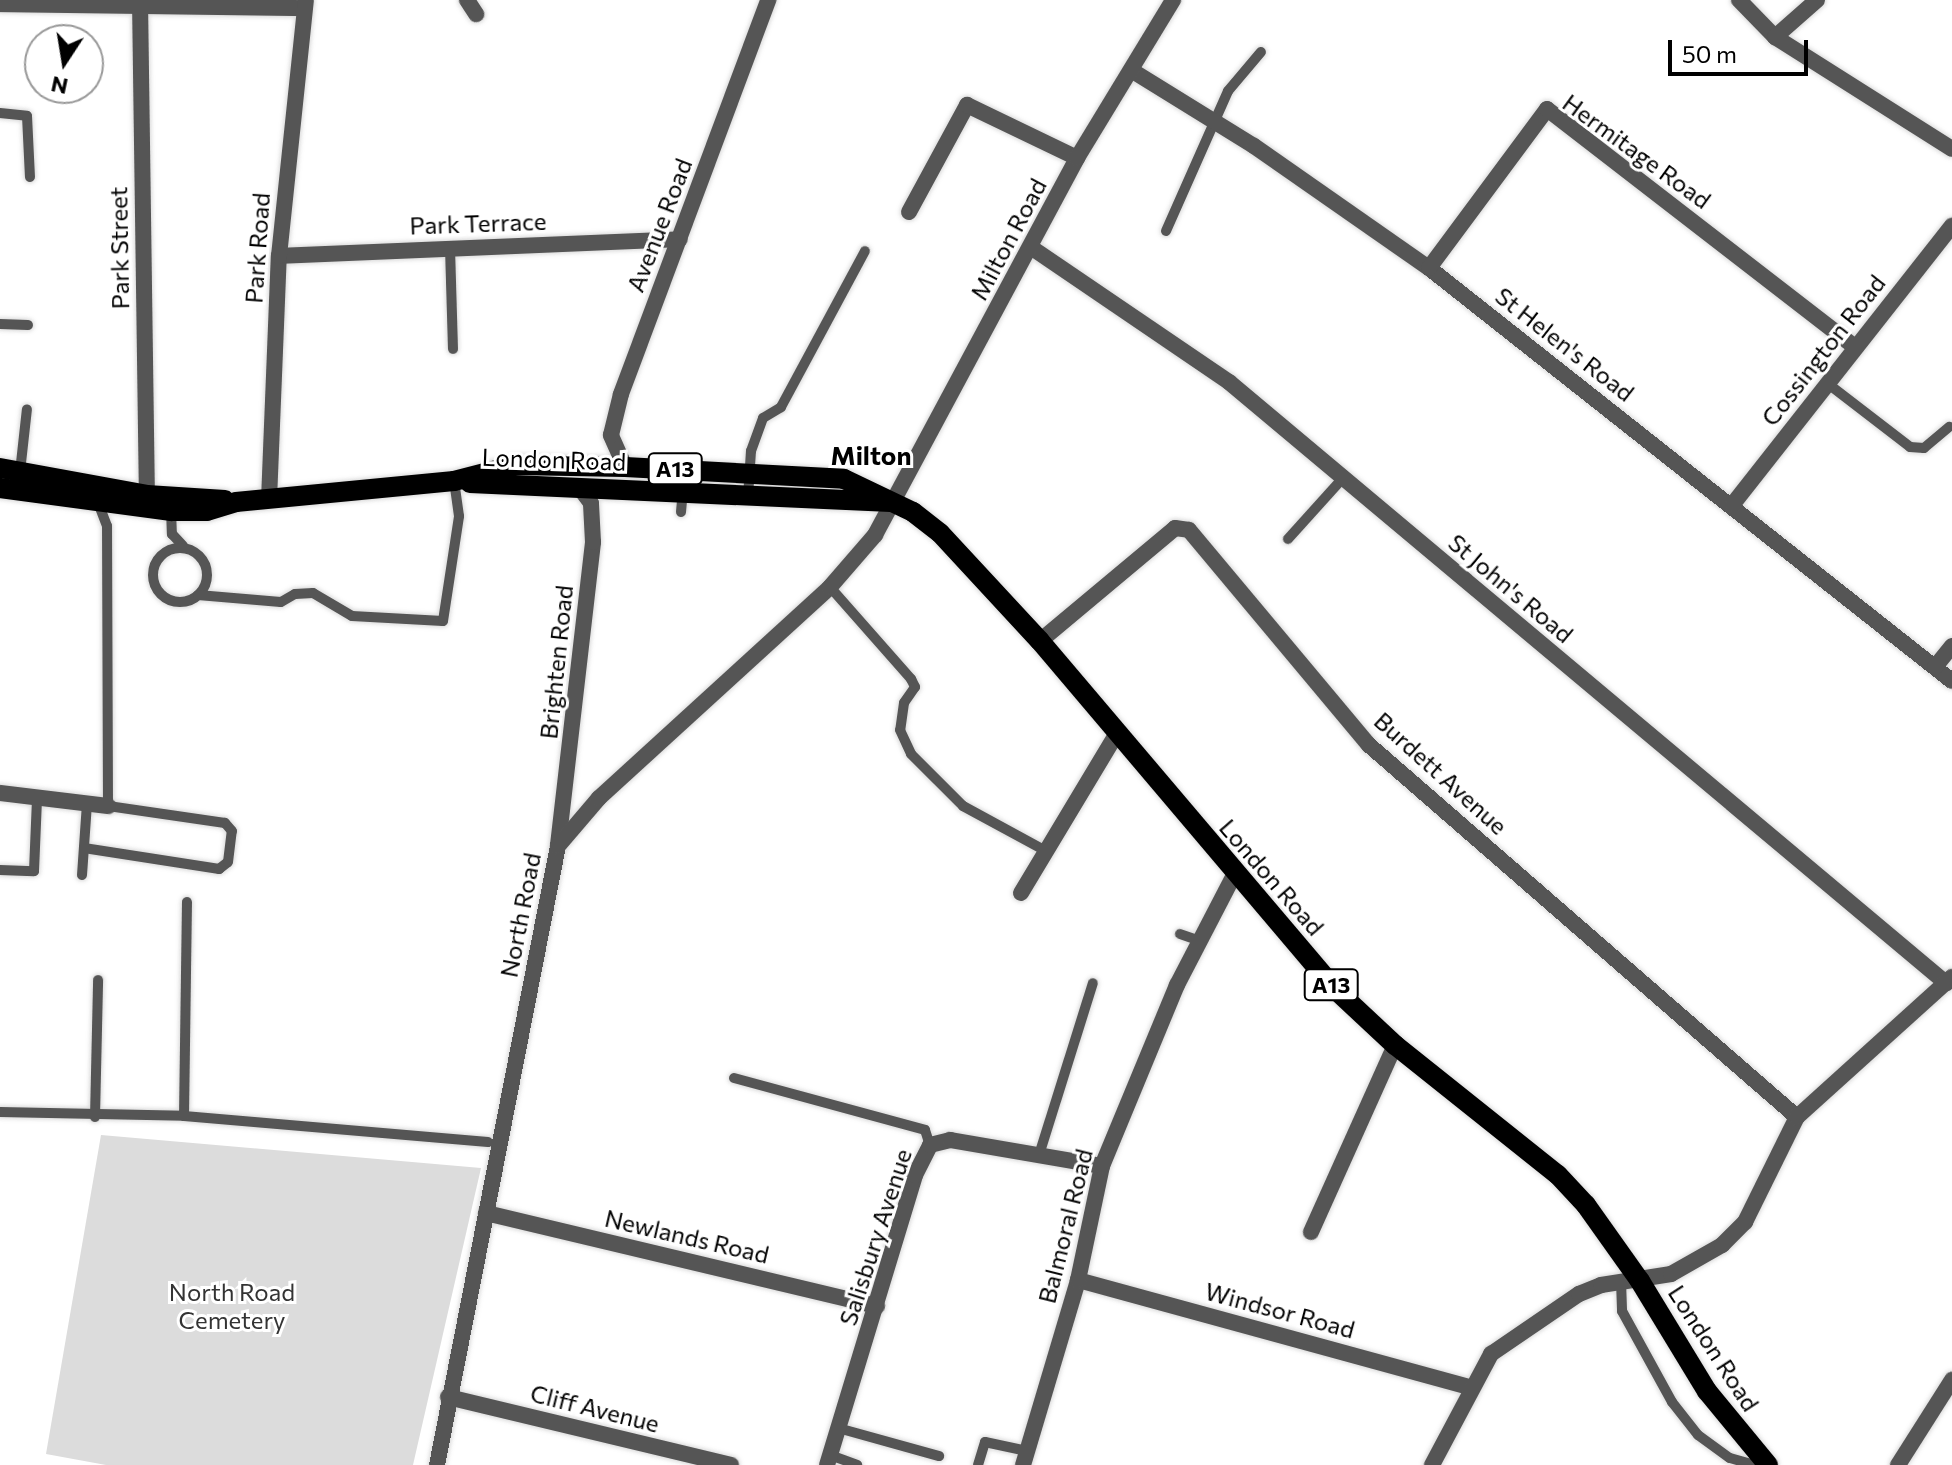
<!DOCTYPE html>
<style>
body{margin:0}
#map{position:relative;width:1952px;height:1465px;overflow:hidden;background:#fff;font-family:Commissioner,sans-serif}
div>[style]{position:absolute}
.green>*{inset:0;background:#dcdcdc}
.roads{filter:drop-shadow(0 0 2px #dbdbdb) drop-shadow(0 0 2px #dbdbdb)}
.service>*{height:10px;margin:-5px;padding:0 5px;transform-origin:5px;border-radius:5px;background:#555}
.service>.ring{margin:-5px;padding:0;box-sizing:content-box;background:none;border:10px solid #555;border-radius:50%}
.minor>*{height:16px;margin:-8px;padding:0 8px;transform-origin:8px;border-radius:8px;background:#555}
.tertiary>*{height:16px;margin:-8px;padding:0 8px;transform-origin:8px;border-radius:8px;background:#555}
.primary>*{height:20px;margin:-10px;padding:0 10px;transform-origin:10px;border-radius:10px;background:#000}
span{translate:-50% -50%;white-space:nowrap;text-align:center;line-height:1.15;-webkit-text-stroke:6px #fff;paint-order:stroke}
.shield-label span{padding:2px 6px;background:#fff;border:2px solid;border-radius:6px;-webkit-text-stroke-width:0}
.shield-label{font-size:22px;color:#000;font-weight:700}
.street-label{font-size:24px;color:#000}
.park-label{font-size:24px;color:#333}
.neighbourhood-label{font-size:26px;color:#000;font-weight:700}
.north{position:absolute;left:24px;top:24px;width:80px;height:80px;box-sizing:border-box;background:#fff;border:2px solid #999;border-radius:50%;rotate:192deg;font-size:22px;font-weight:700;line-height:32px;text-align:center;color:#000}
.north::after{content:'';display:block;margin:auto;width:28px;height:36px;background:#000;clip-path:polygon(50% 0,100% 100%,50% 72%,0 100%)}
.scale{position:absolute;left:1668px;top:40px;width:140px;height:36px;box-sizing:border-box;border:4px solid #000;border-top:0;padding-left:10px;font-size:24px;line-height:28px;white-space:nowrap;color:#000;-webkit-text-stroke:6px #fff;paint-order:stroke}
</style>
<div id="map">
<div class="green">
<div style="clip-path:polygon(101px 1135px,481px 1168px,413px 1465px,106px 1465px,46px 1454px)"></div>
</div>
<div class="roads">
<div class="service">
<div style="left:0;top:113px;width:27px;rotate:6deg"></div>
<div style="left:27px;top:116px;width:61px;rotate:87.2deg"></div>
<div style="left:1166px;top:231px;width:153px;rotate:-66.1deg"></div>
<div style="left:1228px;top:91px;width:51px;rotate:-49.8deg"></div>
<div style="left:450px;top:248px;width:101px;rotate:88.3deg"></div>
<div style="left:0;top:324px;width:28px;rotate:2deg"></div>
<div style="left:1827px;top:383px;width:105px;rotate:37.6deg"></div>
<div style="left:1910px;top:447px;width:14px;rotate:4deg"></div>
<div style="left:1924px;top:448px;width:33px;rotate:-40deg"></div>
<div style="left:20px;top:472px;width:63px;rotate:-83.7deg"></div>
<div style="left:748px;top:497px;width:46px;rotate:-86.3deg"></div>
<div style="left:751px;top:451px;width:35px;rotate:-70deg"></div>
<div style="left:763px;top:418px;width:21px;rotate:-31deg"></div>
<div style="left:781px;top:407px;width:177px;rotate:-61.7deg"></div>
<div style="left:171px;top:509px;width:25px;rotate:88deg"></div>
<div style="left:172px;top:534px;width:16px;rotate:47deg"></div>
<div style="left:681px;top:512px;width:21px;rotate:-85deg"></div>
<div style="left:1288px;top:539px;width:81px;rotate:-48deg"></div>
<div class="ring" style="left:153px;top:548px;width:44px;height:44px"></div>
<div style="left:830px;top:587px;width:123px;rotate:48.6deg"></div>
<div style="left:911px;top:679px;width:9px;rotate:63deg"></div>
<div style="left:915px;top:687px;width:19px;rotate:125deg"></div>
<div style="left:904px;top:703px;width:27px;rotate:98deg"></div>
<div style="left:900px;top:730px;width:26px;rotate:65deg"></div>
<div style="left:911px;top:754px;width:74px;rotate:45deg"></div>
<div style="left:963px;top:806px;width:92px;rotate:28.5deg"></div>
<div style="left:198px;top:595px;width:83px;rotate:4.8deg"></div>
<div style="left:281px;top:602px;width:16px;rotate:-30deg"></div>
<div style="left:295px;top:594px;width:18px;rotate:-3deg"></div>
<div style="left:313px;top:593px;width:45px;rotate:30.5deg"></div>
<div style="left:352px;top:616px;width:91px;rotate:3.1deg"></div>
<div style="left:443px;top:621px;width:106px;rotate:-81.3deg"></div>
<div style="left:459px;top:516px;width:35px;rotate:-98deg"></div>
<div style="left:84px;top:848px;width:137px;rotate:8.8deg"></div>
<div style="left:219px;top:869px;width:11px;rotate:-38deg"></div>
<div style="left:228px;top:862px;width:31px;rotate:-83deg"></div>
<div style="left:232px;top:831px;width:11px;rotate:-131deg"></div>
<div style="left:225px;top:823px;width:118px;rotate:-171.7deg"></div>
<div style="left:108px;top:806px;width:280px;rotate:-90.2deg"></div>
<div style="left:107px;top:526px;width:25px;rotate:-111deg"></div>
<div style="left:0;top:870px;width:34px;rotate:2deg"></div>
<div style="left:34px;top:871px;width:73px;rotate:-87.6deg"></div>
<div style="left:82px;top:875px;width:71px;rotate:-86deg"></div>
<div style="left:1180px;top:934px;width:21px;rotate:19deg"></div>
<div style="left:734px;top:1078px;width:198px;rotate:15.2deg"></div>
<div style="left:925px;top:1130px;width:16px;rotate:72deg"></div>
<div style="left:0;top:1112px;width:184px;rotate:1.2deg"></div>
<div style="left:184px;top:1116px;width:305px;rotate:4.9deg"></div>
<div style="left:184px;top:1116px;width:214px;rotate:-89.2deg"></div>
<div style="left:95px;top:1117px;width:137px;rotate:-88.7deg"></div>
<div style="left:1039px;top:1155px;width:180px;rotate:-72.6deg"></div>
<div style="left:1621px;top:1281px;width:30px;rotate:88deg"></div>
<div style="left:1622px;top:1311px;width:104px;rotate:61.2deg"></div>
<div style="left:1672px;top:1402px;width:42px;rotate:51.8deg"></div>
<div style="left:1698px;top:1435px;width:39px;rotate:36deg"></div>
<div style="left:1730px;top:1458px;width:25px;rotate:16deg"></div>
<div style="left:838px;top:1428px;width:105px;rotate:15.5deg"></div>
<div style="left:830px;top:1455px;width:29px;rotate:20deg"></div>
<div style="left:978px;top:1465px;width:24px;rotate:-73deg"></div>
<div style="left:985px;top:1442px;width:43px;rotate:12.1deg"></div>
</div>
<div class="minor">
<div style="left:140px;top:0;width:495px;rotate:89.2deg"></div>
<div style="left:467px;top:0;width:17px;rotate:57deg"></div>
<div style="left:1739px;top:0;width:52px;rotate:45.8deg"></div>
<div style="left:1775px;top:37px;width:209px;rotate:32.3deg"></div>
<div style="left:0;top:4px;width:304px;rotate:0.8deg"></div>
<div style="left:1775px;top:37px;width:56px;rotate:-41.4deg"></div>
<div style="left:1131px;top:70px;width:145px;rotate:31.7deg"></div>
<div style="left:1254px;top:146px;width:213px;rotate:34.9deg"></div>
<div style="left:1429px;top:268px;width:666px;rotate:38.3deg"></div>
<div style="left:909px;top:212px;width:122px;rotate:-61.5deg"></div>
<div style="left:967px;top:105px;width:122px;rotate:25.7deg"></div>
<div style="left:1032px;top:248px;width:238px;rotate:34.2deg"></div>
<div style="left:1229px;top:382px;width:936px;rotate:39.97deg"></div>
<div style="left:279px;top:256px;width:401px;rotate:-2.4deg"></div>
<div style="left:1429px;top:268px;width:198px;rotate:-53.4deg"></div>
<div style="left:1547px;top:109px;width:389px;rotate:37.7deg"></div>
<div style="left:625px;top:467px;width:35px;rotate:-114deg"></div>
<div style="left:611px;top:435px;width:42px;rotate:-76.3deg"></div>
<div style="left:621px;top:394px;width:421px;rotate:-69.5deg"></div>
<div style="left:269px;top:500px;width:244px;rotate:-87.7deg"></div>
<div style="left:279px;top:256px;width:257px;rotate:-84deg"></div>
<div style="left:1733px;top:504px;width:354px;rotate:-51.8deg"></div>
<div style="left:1040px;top:641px;width:176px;rotate:-39.9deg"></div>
<div style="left:1175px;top:528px;width:14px;rotate:8deg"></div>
<div style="left:1189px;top:530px;width:280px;rotate:50.1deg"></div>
<div style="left:1369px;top:745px;width:567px;rotate:41deg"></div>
<div style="left:1935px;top:667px;width:27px;rotate:-51deg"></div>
<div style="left:0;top:793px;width:109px;rotate:6.9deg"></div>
<div style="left:558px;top:845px;width:305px;rotate:-83.4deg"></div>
<div style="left:593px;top:542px;width:39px;rotate:-93deg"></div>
<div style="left:591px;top:503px;width:20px;rotate:-127deg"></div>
<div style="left:1021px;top:893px;width:187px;rotate:-59deg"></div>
<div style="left:486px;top:1213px;width:402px;rotate:13.4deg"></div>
<div style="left:1311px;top:1232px;width:205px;rotate:-65.8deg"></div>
<div style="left:1078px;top:1280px;width:405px;rotate:15.3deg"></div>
<div style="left:448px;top:1397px;width:291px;rotate:13.5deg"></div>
<div style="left:437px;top:1465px;width:631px;rotate:-78.94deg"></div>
<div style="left:558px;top:846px;width:63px;rotate:-49.5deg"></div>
<div style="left:599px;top:798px;width:313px;rotate:-42.4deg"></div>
<div style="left:830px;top:587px;width:69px;rotate:-49.1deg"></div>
<div style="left:875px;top:535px;width:428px;rotate:-61.8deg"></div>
<div style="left:1077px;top:158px;width:185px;rotate:-58.7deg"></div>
<div style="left:827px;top:1465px;width:303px;rotate:-73.1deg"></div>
<div style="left:915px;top:1175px;width:34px;rotate:-63deg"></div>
<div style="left:930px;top:1145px;width:21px;rotate:-14deg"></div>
<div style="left:950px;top:1140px;width:154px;rotate:9.7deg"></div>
<div style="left:1023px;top:1465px;width:193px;rotate:-73.4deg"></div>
<div style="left:1078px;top:1280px;width:116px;rotate:-78.1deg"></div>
<div style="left:1102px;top:1166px;width:196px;rotate:-67.5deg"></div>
<div style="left:1177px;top:985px;width:124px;rotate:-62.6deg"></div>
<div style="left:1898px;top:1465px;width:101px;rotate:-57.6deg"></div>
</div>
<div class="tertiary">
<div style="left:1432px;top:1465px;width:126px;rotate:-62deg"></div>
<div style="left:1491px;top:1354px;width:107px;rotate:-34.3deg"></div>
<div style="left:1579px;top:1294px;width:24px;rotate:-22deg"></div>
<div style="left:1601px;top:1285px;width:71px;rotate:-8.9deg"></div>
<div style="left:1671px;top:1274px;width:59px;rotate:-29.6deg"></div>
<div style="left:1722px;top:1245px;width:33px;rotate:-45deg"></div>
<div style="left:1745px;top:1222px;width:117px;rotate:-63.7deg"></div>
<div style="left:1797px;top:1117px;width:209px;rotate:-42.1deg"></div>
</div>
<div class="primary">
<div style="left:0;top:468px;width:149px;rotate:10.4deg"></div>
<div style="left:147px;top:495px;width:78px;rotate:3.7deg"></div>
<div style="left:470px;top:483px;width:421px;rotate:2.6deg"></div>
<div style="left:0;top:488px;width:173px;rotate:7.7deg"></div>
<div style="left:171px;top:511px;width:36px"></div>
<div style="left:207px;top:511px;width:30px;rotate:-17deg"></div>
<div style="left:236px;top:502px;width:219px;rotate:-5.5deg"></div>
<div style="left:454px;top:481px;width:64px;rotate:-14.5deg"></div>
<div style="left:516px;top:465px;width:109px;rotate:1.1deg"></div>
<div style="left:625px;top:467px;width:219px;rotate:3.1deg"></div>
<div style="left:844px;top:479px;width:76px;rotate:25.6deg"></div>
<div style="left:913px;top:512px;width:34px;rotate:38deg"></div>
<div style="left:940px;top:533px;width:147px;rotate:47.2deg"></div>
<div style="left:1040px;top:641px;width:458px;rotate:49.7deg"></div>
<div style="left:1336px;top:990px;width:81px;rotate:43deg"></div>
<div style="left:1395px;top:1045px;width:208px;rotate:38.6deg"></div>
<div style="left:1558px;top:1175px;width:41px;rotate:47deg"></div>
<div style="left:1586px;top:1205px;width:93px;rotate:54.6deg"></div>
<div style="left:1640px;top:1281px;width:129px;rotate:58.7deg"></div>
<div style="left:1707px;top:1391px;width:96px;rotate:50.5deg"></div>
</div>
</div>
<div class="shield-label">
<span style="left:675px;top:469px">A13</span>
<span style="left:1331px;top:985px">A13</span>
</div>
<div class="street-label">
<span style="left:1637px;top:151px;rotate:36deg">Hermitage Road</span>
<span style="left:478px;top:223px;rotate:-2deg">Park Terrace</span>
<span style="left:659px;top:225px;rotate:-69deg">Avenue Road</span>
<span style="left:1008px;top:239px;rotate:-62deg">Milton Road</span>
<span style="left:119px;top:248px;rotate:-91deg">Park Street</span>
<span style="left:257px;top:248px;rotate:-86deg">Park Road</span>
<span style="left:1565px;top:344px;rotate:38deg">St Helen's Road</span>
<span style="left:1823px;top:350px;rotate:-52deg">Cossington Road</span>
<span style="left:554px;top:459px;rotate:2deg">London Road</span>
<span style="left:1511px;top:588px;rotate:40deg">St John's Road</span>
<span style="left:556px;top:662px;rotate:-84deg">Brighten Road</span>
<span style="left:1441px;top:773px;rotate:42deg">Burdett Avenue</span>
<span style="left:1272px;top:877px;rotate:49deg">London Road</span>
<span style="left:520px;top:915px;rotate:-79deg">North Road</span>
<span style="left:1065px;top:1226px;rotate:-76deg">Balmoral Road</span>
<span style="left:687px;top:1236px;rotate:13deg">Newlands Road</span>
<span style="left:875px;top:1237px;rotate:-72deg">Salisbury Avenue</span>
<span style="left:1280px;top:1310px;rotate:15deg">Windsor Road</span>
<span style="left:1714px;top:1348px;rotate:57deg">London Road</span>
<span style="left:595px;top:1408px;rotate:14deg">Cliff Avenue</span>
</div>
<div class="park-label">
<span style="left:232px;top:1306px">North Road<br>Cemetery</span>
</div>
<div class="neighbourhood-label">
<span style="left:871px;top:455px">Milton</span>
</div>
<div class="north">N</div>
<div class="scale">50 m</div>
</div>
